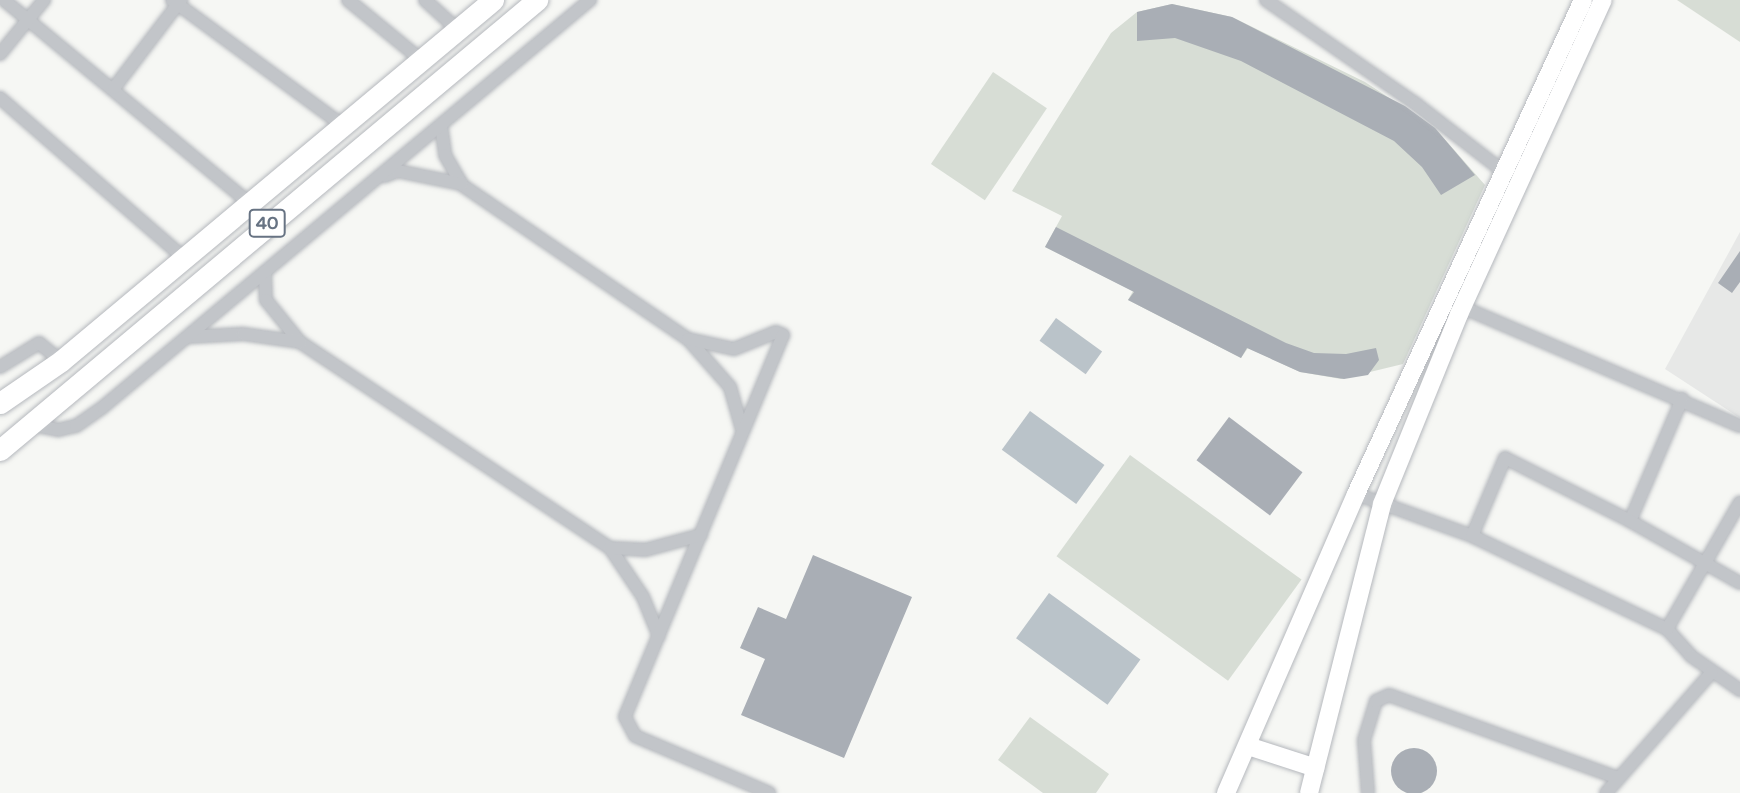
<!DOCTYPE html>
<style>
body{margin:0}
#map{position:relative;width:1740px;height:793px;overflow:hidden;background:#f6f7f4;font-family:"Varela Round",sans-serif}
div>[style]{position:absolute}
.built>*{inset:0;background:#e7e8e7}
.green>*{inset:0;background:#d7ddd5;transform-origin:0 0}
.water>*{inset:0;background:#bac3c9;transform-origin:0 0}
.building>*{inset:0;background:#a9aeb5;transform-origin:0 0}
.round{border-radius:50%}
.roads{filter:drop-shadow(0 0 2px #b5b8bd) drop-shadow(0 0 2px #b5b8bd)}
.street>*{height:12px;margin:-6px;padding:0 6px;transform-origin:6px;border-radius:6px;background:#c2c5c9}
.secondary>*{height:18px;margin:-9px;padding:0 9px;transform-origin:9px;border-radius:9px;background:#fff}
.highway>*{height:21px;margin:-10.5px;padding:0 10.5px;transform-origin:10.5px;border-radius:10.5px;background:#fff}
span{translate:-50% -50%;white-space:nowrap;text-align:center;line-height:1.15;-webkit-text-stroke:7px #fff;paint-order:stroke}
.shield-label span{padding:2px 5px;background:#fff;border:2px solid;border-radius:5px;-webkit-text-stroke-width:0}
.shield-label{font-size:18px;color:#677383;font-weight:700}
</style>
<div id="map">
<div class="built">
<div style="clip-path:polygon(1740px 232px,1740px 418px,1665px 369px)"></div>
</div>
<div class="green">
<div style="clip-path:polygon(1677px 0,1740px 0,1740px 42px)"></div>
<div style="clip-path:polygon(1172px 4px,1232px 17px,1365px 82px,1435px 128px,1485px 185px,1403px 364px,1341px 379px,1300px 372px,1248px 348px,1241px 358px,1128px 300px,1133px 291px,1045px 247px,1062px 216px,1012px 191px,1111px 33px,1137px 12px)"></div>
<div style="left:993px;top:72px;width:65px;height:111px;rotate:34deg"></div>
<div style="left:1130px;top:455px;width:212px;height:125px;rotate:36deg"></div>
<div style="clip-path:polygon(1030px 717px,1109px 774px,1096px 793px,1043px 793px,998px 760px)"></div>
</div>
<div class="water">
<div style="left:1056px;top:318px;width:57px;height:28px;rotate:36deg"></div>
<div style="left:1030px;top:411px;width:92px;height:48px;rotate:36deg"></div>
<div style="left:1049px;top:593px;width:113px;height:56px;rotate:36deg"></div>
</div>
<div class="building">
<div style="clip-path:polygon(1172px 4px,1232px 17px,1405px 106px,1435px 128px,1475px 175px,1441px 195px,1422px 167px,1394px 141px,1241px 61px,1175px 38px,1137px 41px,1137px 12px)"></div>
<div style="clip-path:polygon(1056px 227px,1286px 343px,1314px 353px,1346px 354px,1376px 348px,1379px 360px,1368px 375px,1344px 379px,1300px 372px,1247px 348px,1241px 358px,1128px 300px,1134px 292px,1045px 247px)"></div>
<div style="clip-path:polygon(1740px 251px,1740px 282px,1732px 293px,1718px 283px)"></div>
<div style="left:1229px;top:417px;width:92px;height:54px;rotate:37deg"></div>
<div style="clip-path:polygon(813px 555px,912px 597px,844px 758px,741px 715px,765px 659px,740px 648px,758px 607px,786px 619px)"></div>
<div class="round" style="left:1391px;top:748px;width:46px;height:46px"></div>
</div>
<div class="roads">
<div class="street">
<div style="left:4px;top:0;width:317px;rotate:39.6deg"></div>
<div style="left:172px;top:0;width:211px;rotate:36.3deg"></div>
<div style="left:348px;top:0;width:93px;rotate:39.3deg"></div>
<div style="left:425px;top:0;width:45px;rotate:42.3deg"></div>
<div style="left:1266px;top:0;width:183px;rotate:34.7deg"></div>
<div style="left:1416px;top:104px;width:111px;rotate:37.7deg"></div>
<div style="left:0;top:54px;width:70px;rotate:-50.8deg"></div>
<div style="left:114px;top:88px;width:111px;rotate:-52.7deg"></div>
<div style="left:0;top:98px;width:241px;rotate:41deg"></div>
<div style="left:441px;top:125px;width:30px;rotate:82deg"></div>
<div style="left:445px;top:155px;width:34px;rotate:60deg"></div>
<div style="left:462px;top:185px;width:273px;rotate:34.3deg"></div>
<div style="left:688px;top:339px;width:64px;rotate:48.8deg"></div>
<div style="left:730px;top:387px;width:44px;rotate:74.1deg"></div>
<div style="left:385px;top:176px;width:14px;rotate:-21deg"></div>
<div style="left:398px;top:171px;width:65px;rotate:11.5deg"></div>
<div style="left:265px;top:275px;width:25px;rotate:88deg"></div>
<div style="left:266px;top:300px;width:54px;rotate:51deg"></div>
<div style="left:300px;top:342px;width:372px;rotate:33.6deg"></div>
<div style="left:610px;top:548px;width:59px;rotate:56deg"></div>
<div style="left:643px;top:597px;width:42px;rotate:67.7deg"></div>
<div style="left:1462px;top:307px;width:302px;rotate:23.2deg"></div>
<div style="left:187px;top:337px;width:56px;rotate:-3.1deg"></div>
<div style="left:243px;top:334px;width:58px;rotate:8deg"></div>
<div style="left:688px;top:339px;width:47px;rotate:12.3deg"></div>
<div style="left:734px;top:349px;width:45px;rotate:-22deg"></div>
<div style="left:776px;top:332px;width:8px;rotate:23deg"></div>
<div style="left:783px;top:335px;width:413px;rotate:112.5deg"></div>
<div style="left:625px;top:717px;width:21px;rotate:62deg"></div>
<div style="left:635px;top:736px;width:146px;rotate:23deg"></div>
<div style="left:0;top:367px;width:46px;rotate:-31.6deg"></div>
<div style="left:39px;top:343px;width:28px;rotate:39deg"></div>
<div style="left:28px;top:424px;width:31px;rotate:11deg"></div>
<div style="left:58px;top:430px;width:18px;rotate:-13deg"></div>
<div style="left:76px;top:426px;width:33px;rotate:-35deg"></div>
<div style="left:103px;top:407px;width:635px;rotate:-39.89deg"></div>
<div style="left:1356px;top:494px;width:123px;rotate:19.9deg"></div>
<div style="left:1472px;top:536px;width:216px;rotate:25.5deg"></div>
<div style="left:1667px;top:629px;width:36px;rotate:48deg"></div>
<div style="left:1691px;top:656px;width:60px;rotate:34.8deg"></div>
<div style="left:1630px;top:521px;width:133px;rotate:-66.9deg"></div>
<div style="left:1472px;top:536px;width:85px;rotate:-67.1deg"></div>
<div style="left:1505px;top:458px;width:140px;rotate:26.7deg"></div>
<div style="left:1630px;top:521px;width:126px;rotate:29.4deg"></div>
<div style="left:610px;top:548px;width:35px;rotate:3deg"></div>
<div style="left:645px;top:550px;width:58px;rotate:-15deg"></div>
<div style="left:1667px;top:629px;width:146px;rotate:-60.1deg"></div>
<div style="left:1368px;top:793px;width:53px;rotate:-94.3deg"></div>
<div style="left:1364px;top:740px;width:41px;rotate:-72.9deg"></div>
<div style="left:1376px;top:701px;width:14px;rotate:-25deg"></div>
<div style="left:1389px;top:695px;width:244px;rotate:19.9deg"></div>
<div style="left:1606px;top:793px;width:161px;rotate:-48.8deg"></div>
</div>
<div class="secondary">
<div style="left:1248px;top:746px;width:71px;rotate:17.9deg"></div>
<div style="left:1226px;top:793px;width:326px;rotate:-66.5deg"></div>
<div style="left:1356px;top:494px;width:544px;rotate:-65.32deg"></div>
<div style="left:1309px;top:793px;width:298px;rotate:-75.8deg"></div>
<div style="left:1382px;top:504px;width:205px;rotate:-67.9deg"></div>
<div style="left:1459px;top:314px;width:345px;rotate:-65.4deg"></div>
</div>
<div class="highway">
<div style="left:0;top:403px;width:74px;rotate:-34.5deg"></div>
<div style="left:61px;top:361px;width:563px;rotate:-39.88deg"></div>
<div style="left:0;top:450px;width:701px;rotate:-39.96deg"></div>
</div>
</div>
<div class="shield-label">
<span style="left:267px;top:223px">40</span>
</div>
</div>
